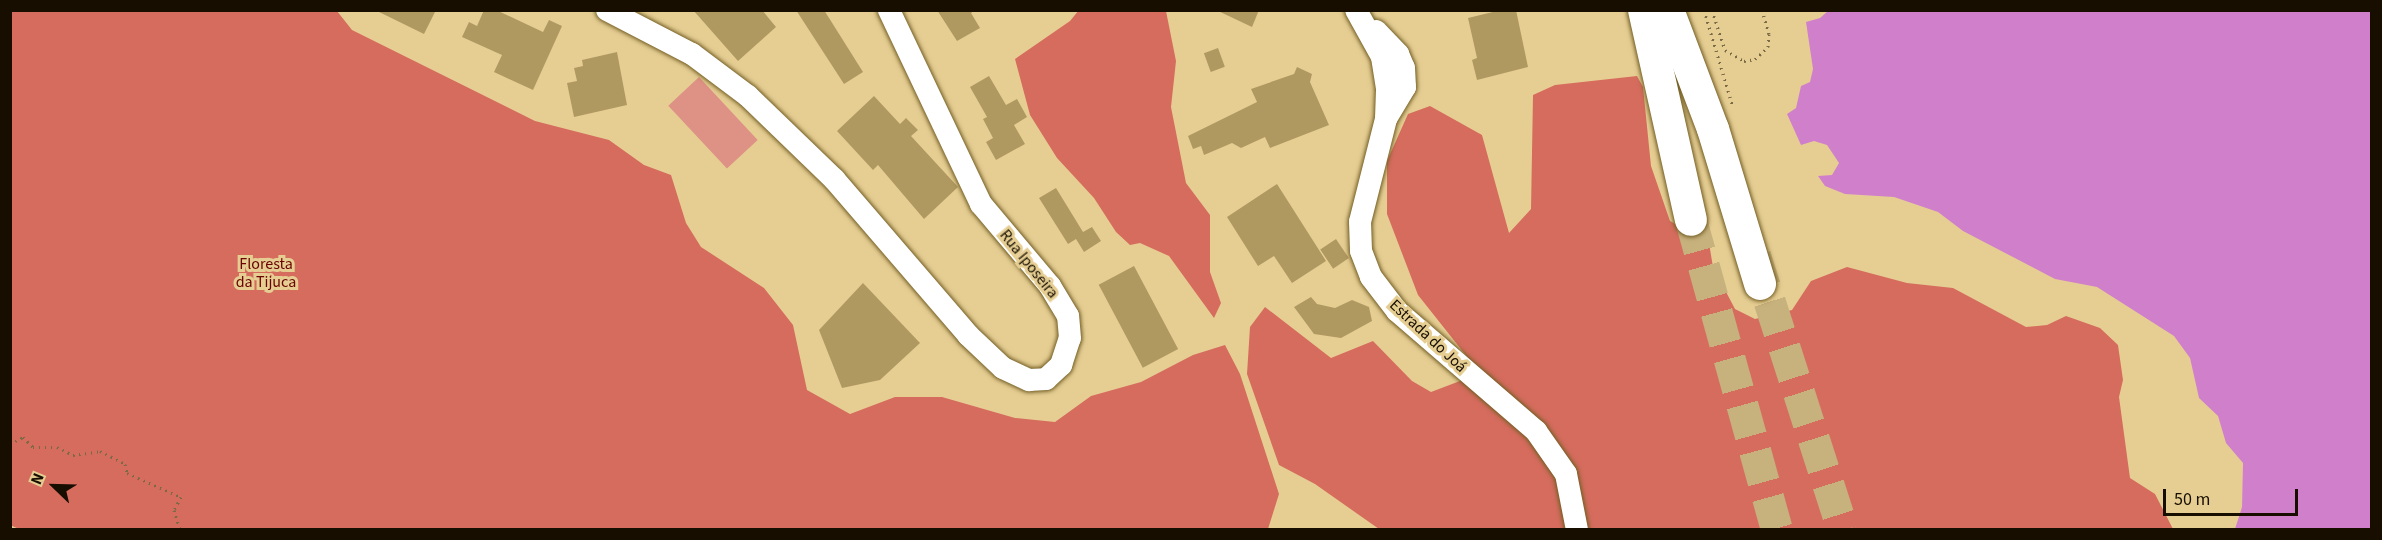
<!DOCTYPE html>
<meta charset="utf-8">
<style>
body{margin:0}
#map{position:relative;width:2382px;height:540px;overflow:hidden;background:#e6ce93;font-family:"Source Sans 3",sans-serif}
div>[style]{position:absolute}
.green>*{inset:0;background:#de9185;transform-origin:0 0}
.forest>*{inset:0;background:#d66c5e}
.water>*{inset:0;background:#d080cb}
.building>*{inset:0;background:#b09960;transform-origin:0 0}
.highway-tunnel>*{height:32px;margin-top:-16px;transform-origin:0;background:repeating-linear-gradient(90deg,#c7b17d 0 32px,transparent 0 48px)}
.path>*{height:3px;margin-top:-1.5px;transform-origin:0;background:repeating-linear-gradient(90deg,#796945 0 1.5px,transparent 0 6px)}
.roads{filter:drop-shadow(0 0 2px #735e24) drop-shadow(0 0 2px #735e24)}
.minor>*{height:22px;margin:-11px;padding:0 11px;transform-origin:11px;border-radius:11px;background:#fff}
.highway>*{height:32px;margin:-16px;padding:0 16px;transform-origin:16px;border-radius:16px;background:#fff}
span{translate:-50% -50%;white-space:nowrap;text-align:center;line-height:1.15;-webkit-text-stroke:6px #e6ce93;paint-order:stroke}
.park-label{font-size:16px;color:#6b0302}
.street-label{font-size:16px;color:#170e00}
.frame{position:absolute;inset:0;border:12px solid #170e00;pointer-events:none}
.north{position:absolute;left:24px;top:456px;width:60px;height:60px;-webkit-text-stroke:4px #e6ce93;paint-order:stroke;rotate:293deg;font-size:16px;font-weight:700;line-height:24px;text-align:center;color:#170e00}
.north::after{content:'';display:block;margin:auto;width:21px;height:27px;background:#170e00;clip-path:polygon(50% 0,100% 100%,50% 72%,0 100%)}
.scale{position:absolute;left:2163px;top:489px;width:135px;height:27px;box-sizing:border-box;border:3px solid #170e00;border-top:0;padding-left:8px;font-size:18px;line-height:21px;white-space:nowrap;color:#170e00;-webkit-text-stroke:4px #e6ce93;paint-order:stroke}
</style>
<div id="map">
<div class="green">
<div style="left:699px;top:77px;width:86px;height:42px;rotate:47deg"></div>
</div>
<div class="forest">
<div style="clip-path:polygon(1079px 10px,1166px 11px,1176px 61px,1171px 107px,1186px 183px,1210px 215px,1210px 272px,1221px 303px,1214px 318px,1169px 256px,1140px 243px,1130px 245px,1116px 232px,1094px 198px,1057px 158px,1030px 115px,1015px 59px,1070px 21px)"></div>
<div style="clip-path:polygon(10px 11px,337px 11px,352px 30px,535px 121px,609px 140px,644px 165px,671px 175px,686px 223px,701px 247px,764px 288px,793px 325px,807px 390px,850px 414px,895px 397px,942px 397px,1015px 418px,1055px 422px,1091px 396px,1141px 382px,1193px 355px,1225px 345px,1240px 374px,1279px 494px,1268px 529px,19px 529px,10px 525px)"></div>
<div style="clip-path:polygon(1637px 76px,1643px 87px,1651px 166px,1670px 221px,1709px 243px,1713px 267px,1735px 309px,1755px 319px,1792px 310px,1811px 281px,1847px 267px,1907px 283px,1953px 288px,2026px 327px,2047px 325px,2066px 316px,2100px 328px,2118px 345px,2123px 380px,2119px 397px,2130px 478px,2155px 494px,2173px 529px,1379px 529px,1315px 484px,1279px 465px,1247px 374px,1250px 327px,1265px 307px,1331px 358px,1373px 341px,1412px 381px,1431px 392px,1460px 381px,1468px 358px,1418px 295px,1387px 214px,1387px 161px,1408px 114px,1430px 106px,1482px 135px,1509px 233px,1531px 209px,1533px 95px,1555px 85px)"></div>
</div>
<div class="water">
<div style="clip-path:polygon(1828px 11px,2371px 11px,2371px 529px,2235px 529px,2242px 507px,2243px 463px,2226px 443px,2218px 416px,2199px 398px,2190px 358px,2174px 336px,2097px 287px,2055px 279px,1963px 231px,1938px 212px,1894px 197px,1845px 194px,1825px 186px,1818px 176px,1832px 175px,1839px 163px,1827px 145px,1814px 141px,1801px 145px,1787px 114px,1796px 108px,1801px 86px,1810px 82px,1813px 69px,1806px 22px,1820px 18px)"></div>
</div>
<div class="building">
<div style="clip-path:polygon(375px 10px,436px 10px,424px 34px)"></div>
<div style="clip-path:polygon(484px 10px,496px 10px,543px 32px,549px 20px,562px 26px,533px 90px,494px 72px,502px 55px,462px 37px,469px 22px,477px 26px)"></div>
<div style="clip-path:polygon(693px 10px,762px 10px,776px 27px,738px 61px)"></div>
<div style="clip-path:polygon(796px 10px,824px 10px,863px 72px,844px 84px)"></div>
<div style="clip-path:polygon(937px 10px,975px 10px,971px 13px,980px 28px,957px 41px)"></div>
<div style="clip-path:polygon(1216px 10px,1259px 10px,1252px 27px)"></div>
<div style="clip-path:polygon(1501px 10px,1516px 10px,1528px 67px,1477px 80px,1472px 60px,1477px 58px,1468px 18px)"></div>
<div style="left:1218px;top:48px;width:20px;height:15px;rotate:70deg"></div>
<div style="clip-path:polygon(617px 52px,627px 105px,574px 117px,567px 83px,577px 81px,574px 68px,583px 66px,582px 60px)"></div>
<div style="clip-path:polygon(1297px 67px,1312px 74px,1310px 82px,1329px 125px,1270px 148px,1265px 137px,1241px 148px,1232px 143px,1204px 155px,1201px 146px,1193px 149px,1188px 136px,1257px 102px,1251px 89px,1294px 74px)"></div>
<div style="clip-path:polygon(989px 76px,1006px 105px,1017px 99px,1027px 117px,1014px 125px,1025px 144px,996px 160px,986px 142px,993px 138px,983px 119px,987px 117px,970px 87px)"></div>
<div style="clip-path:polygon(874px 96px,900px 124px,906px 118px,918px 130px,911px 136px,958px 187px,924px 219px,878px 165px,873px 170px,837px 131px)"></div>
<div style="clip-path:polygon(1277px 184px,1326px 261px,1292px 283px,1274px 256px,1258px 266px,1227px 217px)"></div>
<div style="clip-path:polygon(1056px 188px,1083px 232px,1092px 227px,1101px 241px,1084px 252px,1076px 239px,1068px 244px,1039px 198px)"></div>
<div style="left:1336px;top:239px;width:23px;height:19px;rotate:56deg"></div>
<div style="left:1134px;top:266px;width:94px;height:40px;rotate:62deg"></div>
<div style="clip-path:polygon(863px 283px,920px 343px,880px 380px,842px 388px,819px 330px)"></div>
<div style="clip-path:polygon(1311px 297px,1317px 304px,1335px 308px,1352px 300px,1369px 307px,1372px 321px,1341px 338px,1314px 334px,1294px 307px)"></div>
</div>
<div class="highway-tunnel">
<div style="left:1691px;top:220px;width:322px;rotate:74.5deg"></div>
<div style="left:1755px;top:256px;width:288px;rotate:72.2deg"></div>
</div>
<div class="path">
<div style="left:1704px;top:10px;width:98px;rotate:73.4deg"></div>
<div style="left:1712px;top:10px;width:42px;rotate:72deg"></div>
<div style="left:1725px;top:50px;width:22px;rotate:30deg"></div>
<div style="left:1744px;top:61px;width:11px;rotate:-10deg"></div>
<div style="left:1755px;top:59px;width:18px;rotate:-43deg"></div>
<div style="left:1768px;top:47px;width:13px;rotate:-86deg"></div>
<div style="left:1769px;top:34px;width:25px;rotate:-106deg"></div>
<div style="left:10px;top:444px;width:15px;rotate:-28deg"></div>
<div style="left:23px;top:437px;width:14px;rotate:45deg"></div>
<div style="left:33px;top:447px;width:24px"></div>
<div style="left:57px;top:447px;width:18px;rotate:27deg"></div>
<div style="left:73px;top:455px;width:27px;rotate:-8deg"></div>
<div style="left:100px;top:451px;width:28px;rotate:27deg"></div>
<div style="left:125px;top:464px;width:9px;rotate:77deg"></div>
<div style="left:127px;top:473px;width:59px;rotate:24deg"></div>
<div style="left:181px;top:497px;width:15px;rotate:118deg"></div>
<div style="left:174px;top:510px;width:21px;rotate:73deg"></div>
</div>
<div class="roads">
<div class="minor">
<div style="left:607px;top:10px;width:96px;rotate:27.4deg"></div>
<div style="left:692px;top:54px;width:70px;rotate:36.9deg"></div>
<div style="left:748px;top:96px;width:120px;rotate:44deg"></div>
<div style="left:834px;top:179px;width:206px;rotate:49.3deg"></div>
<div style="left:968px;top:335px;width:48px;rotate:43.3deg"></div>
<div style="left:1003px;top:368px;width:29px;rotate:25deg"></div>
<div style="left:1029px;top:380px;width:17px;rotate:-3deg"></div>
<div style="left:1046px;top:379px;width:21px;rotate:-43deg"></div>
<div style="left:1061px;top:365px;width:28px;rotate:-72deg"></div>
<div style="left:1070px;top:338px;width:22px;rotate:-95deg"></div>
<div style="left:1068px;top:316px;width:35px;rotate:-121deg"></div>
<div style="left:1050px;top:286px;width:107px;rotate:-130.1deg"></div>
<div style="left:981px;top:204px;width:215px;rotate:-115.4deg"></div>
<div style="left:1356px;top:10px;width:54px;rotate:61deg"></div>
<div style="left:1382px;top:57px;width:33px;rotate:81deg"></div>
<div style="left:1387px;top:90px;width:29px;rotate:92deg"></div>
<div style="left:1386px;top:119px;width:106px;rotate:104.2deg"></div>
<div style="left:1360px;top:222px;width:29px;rotate:88deg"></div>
<div style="left:1361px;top:251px;width:28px;rotate:69deg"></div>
<div style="left:1371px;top:277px;width:43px;rotate:52.6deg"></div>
<div style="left:1397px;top:311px;width:184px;rotate:40.8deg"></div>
<div style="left:1536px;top:431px;width:52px;rotate:55.1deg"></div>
<div style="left:1566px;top:474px;width:57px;rotate:78.9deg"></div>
<div style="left:1376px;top:31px;width:32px;rotate:46deg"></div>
<div style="left:1398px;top:54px;width:15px;rotate:67deg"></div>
<div style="left:1404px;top:68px;width:19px;rotate:87deg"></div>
<div style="left:1405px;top:87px;width:35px;rotate:121deg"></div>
</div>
<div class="highway">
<div style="left:1644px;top:10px;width:215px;rotate:77.4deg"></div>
<div style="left:1668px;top:10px;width:127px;rotate:69.3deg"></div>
<div style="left:1713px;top:129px;width:162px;rotate:73.1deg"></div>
</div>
</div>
<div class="park-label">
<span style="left:266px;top:273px">Floresta<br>da Tijuca</span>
</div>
<div class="street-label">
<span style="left:1029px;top:264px;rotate:51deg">Rua Iposeira</span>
<span style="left:1428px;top:336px;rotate:43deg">Estrada do Joá</span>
</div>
<div class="frame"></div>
<div class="north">N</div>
<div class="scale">50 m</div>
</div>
